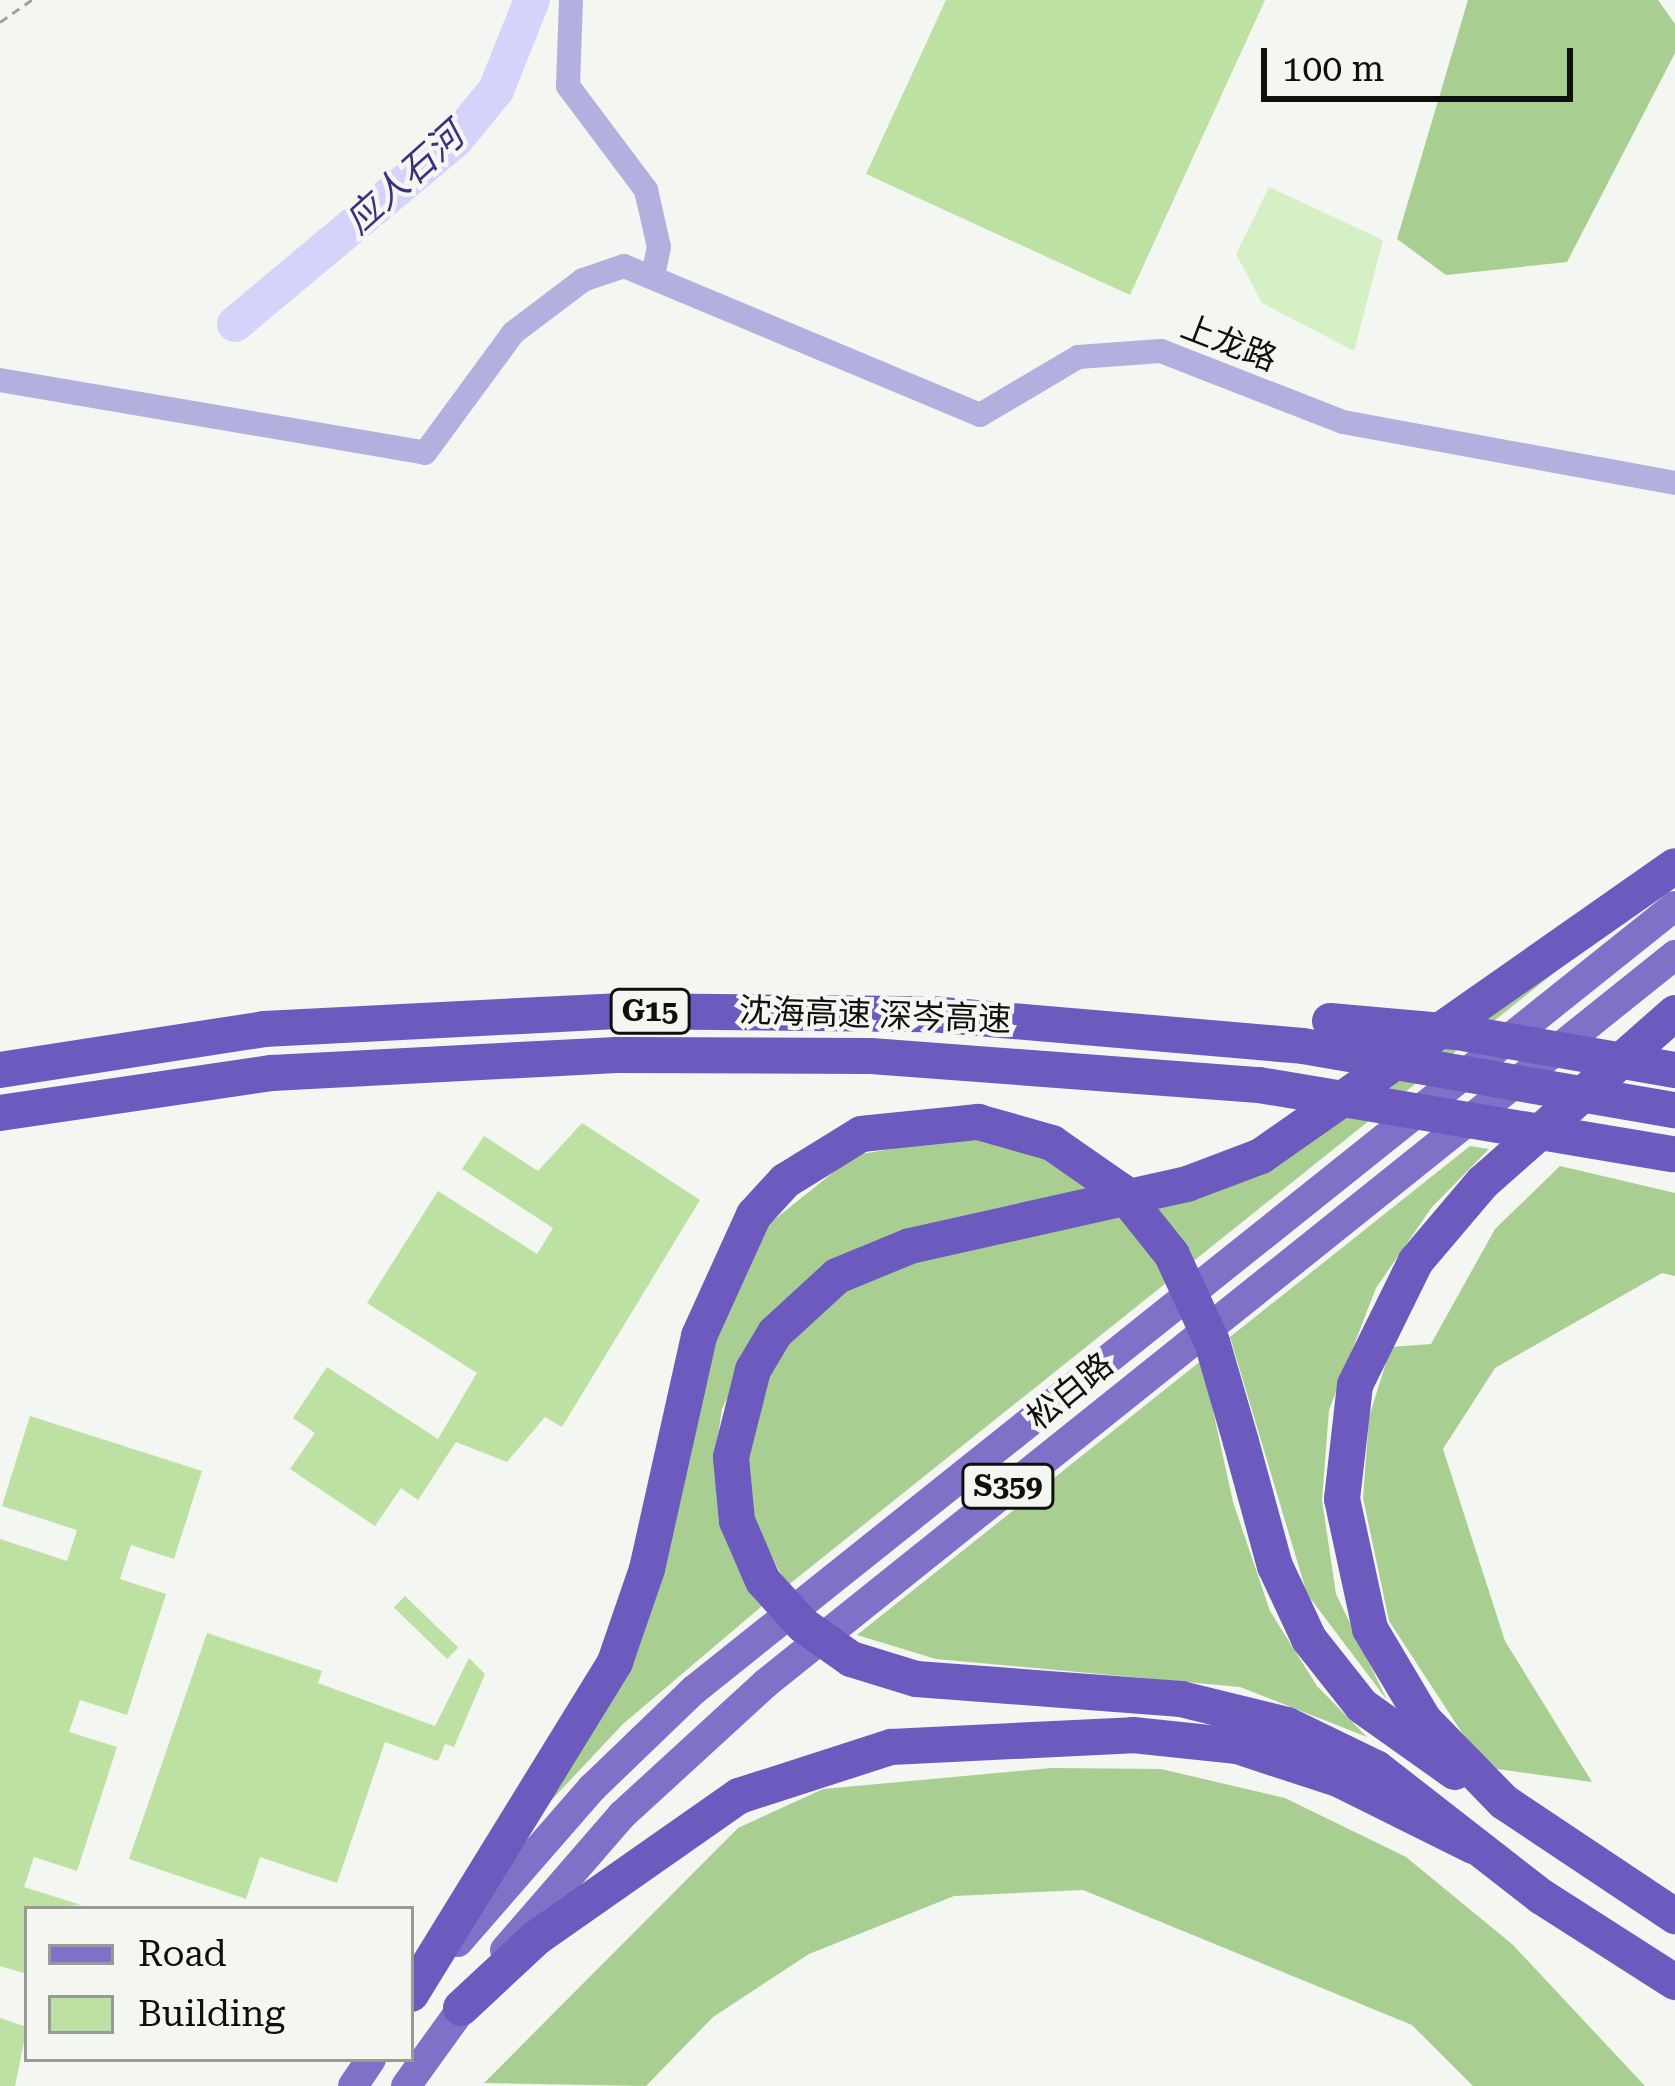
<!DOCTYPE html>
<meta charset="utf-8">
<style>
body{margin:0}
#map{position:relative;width:1675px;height:2086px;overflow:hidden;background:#f3f6f1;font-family:"Roboto Serif","Noto Sans SC",serif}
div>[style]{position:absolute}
.green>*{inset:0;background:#d5f0c5}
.forest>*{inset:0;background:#a9ce91}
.river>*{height:36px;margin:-18px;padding:0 18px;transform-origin:18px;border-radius:18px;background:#d6d3fb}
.building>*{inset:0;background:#bce1a3;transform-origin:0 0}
.path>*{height:3px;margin-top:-1.5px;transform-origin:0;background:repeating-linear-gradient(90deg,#9ea09c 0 9px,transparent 0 15px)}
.minor>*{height:24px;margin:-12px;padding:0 12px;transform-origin:12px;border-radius:12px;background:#b3afdf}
.major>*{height:30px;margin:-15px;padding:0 15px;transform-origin:15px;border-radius:15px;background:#7f71c8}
.highway>*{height:36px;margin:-18px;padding:0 18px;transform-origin:18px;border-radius:18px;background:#6d5abe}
.highway-bridge>*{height:36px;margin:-18px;padding:0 18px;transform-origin:18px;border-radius:18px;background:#6d5abe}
span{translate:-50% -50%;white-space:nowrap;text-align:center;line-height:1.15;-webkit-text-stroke:9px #f3f6f1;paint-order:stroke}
.shield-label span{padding:3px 9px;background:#f3f6f1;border:3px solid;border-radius:9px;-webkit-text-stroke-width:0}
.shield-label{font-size:30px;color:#0f100e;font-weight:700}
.street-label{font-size:33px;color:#0f100e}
.water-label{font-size:36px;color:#40307b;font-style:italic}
.legend{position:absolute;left:24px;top:1906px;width:390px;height:156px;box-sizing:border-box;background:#f3f6f1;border:3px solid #989a96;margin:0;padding:15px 21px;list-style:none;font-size:36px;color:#0f100e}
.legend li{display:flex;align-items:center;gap:24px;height:60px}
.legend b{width:60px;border:3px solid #989a96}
.scale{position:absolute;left:1261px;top:48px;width:312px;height:54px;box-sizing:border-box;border:6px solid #0f100e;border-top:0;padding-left:15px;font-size:36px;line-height:42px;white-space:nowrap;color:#0f100e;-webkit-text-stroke:9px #f3f6f1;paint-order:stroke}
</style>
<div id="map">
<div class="green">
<div style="clip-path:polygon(1269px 187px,1383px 240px,1354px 351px,1262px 303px,1236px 254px)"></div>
</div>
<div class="forest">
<div style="clip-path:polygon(1468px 0,1658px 0,1675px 24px,1675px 53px,1567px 262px,1446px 275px,1397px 239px)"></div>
<div style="clip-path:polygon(1634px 909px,787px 1586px,753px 1519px,747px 1458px,767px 1377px,788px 1342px,846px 1290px,915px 1261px,1191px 1199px,1268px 1170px)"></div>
<div style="clip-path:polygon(970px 1136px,1045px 1156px,1095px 1188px,862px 1246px,763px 1323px,722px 1409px,715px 1456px,762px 1606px,623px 1724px,514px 1840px,641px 1640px,714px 1340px,765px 1227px,855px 1155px)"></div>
<div style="clip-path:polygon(1470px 1146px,1489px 1149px,1432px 1207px,1376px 1288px,1329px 1410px,1322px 1500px,1336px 1594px,1387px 1700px,1307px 1594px,1230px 1337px)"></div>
<div style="clip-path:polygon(1560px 1166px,1675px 1193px,1675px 1276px,1662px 1273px,1495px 1368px,1443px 1449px,1505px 1641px,1592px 1782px,1497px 1769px,1470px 1745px,1389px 1621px,1363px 1498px,1369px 1417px,1391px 1347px,1431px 1344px,1495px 1229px)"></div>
<div style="clip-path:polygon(1202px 1360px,1233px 1502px,1270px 1611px,1317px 1686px,1367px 1737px,1240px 1687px,936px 1659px,857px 1635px)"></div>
<div style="clip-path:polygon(1052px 1768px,1161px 1769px,1285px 1798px,1406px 1857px,1512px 1944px,1645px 2086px,1473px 2086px,1412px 2025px,1083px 1890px,954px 1896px,809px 1954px,713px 2017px,646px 2086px,484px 2083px,738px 1828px,823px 1789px)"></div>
</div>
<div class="river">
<div style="left:235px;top:324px;width:287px;rotate:-39.9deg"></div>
<div style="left:455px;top:140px;width:65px;rotate:-50.6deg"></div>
<div style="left:496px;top:90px;width:97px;rotate:-68.2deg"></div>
</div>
<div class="building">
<div style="clip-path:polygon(946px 0,1265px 0,1130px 295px,866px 174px)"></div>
<div style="clip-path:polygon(582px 1123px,700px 1200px,562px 1427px,545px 1417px,507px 1462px,456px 1442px,418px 1500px,401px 1488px,375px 1526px,290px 1469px,315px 1433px,293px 1418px,327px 1367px,438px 1439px,477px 1373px,367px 1303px,438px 1191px,537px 1254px,553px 1228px,462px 1169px,484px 1136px,538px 1171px)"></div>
<div style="clip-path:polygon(30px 1416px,202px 1471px,174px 1559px,131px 1545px,120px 1579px,166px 1594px,127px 1715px,80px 1700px,69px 1732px,117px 1747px,77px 1871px,34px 1857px,24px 1887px,81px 1905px,27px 1909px,27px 1974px,0 1966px,0 1539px,67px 1561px,77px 1530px,2px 1506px)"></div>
<div style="left:405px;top:1596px;width:74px;height:16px;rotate:44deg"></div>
<div style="clip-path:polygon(207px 1633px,322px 1671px,318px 1683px,435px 1726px,469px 1658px,485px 1674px,454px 1747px,445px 1744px,438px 1761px,385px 1742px,337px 1883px,260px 1857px,246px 1899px,129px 1859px)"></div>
<div style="clip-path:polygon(0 2018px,27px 2027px,15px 2086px,0 2086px)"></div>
</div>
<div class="path">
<div style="left:0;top:22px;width:39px;rotate:-35deg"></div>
</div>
<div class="minor">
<div style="left:571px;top:0;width:86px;rotate:92deg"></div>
<div style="left:568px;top:86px;width:130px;rotate:53.1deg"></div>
<div style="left:646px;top:190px;width:58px;rotate:77.2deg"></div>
<div style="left:659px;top:247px;width:29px;rotate:102deg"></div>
<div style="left:0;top:380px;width:431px;rotate:9.7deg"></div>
<div style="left:425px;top:453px;width:149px;rotate:-53.7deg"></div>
<div style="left:513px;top:333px;width:88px;rotate:-37.1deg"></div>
<div style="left:583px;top:280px;width:43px;rotate:-18.9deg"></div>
<div style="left:624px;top:266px;width:386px;rotate:22.7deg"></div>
<div style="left:980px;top:415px;width:114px;rotate:-30.6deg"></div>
<div style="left:1078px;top:357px;width:83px;rotate:-4.1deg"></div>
<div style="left:1161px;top:351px;width:195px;rotate:21.3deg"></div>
<div style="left:1343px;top:422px;width:338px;rotate:10.4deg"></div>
</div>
<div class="major">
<div style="left:458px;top:1942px;width:204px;rotate:-49deg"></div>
<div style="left:592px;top:1788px;width:141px;rotate:-43.9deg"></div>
<div style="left:694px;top:1690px;width:1256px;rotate:-38.63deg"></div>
<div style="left:505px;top:1950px;width:179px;rotate:-49.1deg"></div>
<div style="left:622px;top:1815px;width:195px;rotate:-42.5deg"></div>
<div style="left:766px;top:1683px;width:1165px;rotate:-38.69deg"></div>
<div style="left:353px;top:2086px;width:32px;rotate:-56deg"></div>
<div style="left:406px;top:2086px;width:115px;rotate:-54.2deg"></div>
</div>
<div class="highway">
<div style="left:1675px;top:1013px;width:256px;rotate:138.6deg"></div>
<div style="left:1483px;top:1182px;width:104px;rotate:130.3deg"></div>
<div style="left:1416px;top:1261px;width:138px;rotate:116.2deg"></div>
<div style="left:1355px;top:1385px;width:115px;rotate:96.5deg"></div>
<div style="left:1342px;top:1499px;width:133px;rotate:77.8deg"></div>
<div style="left:1370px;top:1629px;width:106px;rotate:59.3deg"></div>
<div style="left:1424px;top:1720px;width:115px;rotate:45.7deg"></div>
<div style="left:1504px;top:1802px;width:206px;rotate:33.7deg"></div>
<div style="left:0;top:1070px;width:267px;rotate:-8.8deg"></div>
<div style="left:264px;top:1029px;width:358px;rotate:-2.9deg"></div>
<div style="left:622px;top:1011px;width:309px;rotate:0.6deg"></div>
<div style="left:931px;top:1014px;width:373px;rotate:4.9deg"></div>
<div style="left:0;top:1113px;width:275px;rotate:-8.4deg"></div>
<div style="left:272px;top:1073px;width:345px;rotate:-3deg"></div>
<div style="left:617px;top:1055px;width:254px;rotate:0.2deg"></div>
<div style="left:871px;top:1056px;width:389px;rotate:4.3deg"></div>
<div style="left:1241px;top:1442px;width:129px;rotate:74.7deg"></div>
<div style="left:1275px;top:1566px;width:81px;rotate:65deg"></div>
<div style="left:1309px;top:1639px;width:85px;rotate:51.7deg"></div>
<div style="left:1362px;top:1706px;width:114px;rotate:35.4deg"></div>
<div style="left:737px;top:1521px;width:64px;rotate:-95.4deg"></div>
<div style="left:731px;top:1457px;width:90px;rotate:-75.8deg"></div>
<div style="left:753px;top:1370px;width:43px;rotate:-59.3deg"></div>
<div style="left:775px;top:1333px;width:84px;rotate:-42.6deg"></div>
<div style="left:837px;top:1276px;width:79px;rotate:-22.3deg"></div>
<div style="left:910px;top:1246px;width:284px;rotate:-12.6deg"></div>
<div style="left:1187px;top:1184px;width:79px;rotate:-20.7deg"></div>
<div style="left:1261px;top:1156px;width:505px;rotate:-35.01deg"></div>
<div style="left:916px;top:1679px;width:266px;rotate:4.3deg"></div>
<div style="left:1181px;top:1699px;width:109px;rotate:13.8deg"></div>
<div style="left:1287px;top:1725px;width:99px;rotate:25.8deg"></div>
<div style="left:1376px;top:1768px;width:210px;rotate:37.9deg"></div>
<div style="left:1542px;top:1897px;width:158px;rotate:32.6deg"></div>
<div style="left:411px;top:1994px;width:390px;rotate:-58.4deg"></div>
<div style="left:615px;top:1662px;width:98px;rotate:-71deg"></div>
<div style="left:647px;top:1569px;width:239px;rotate:-77.4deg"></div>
<div style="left:699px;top:1336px;width:133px;rotate:-65.6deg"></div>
<div style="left:754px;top:1215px;width:46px;rotate:-47.6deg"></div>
<div style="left:785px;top:1181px;width:89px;rotate:-31.7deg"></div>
<div style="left:861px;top:1134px;width:118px;rotate:-5.9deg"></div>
<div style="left:978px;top:1122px;width:77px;rotate:15.8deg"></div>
<div style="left:461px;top:2008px;width:103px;rotate:-43deg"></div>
<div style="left:536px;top:1938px;width:248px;rotate:-35deg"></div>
<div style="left:739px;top:1796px;width:160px;rotate:-17.9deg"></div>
<div style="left:891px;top:1747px;width:242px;rotate:-2.8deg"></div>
<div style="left:1133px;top:1735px;width:105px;rotate:6deg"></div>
<div style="left:1237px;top:1746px;width:106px;rotate:18.1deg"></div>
<div style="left:1338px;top:1779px;width:151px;rotate:26.4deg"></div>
</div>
<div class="highway-bridge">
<div style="left:1330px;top:1021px;width:127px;rotate:5deg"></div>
<div style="left:1457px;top:1032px;width:221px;rotate:9.9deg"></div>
<div style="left:1303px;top:1046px;width:377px;rotate:9.8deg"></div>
<div style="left:1259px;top:1085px;width:419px;rotate:9.5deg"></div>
<div style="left:1052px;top:1143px;width:84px;rotate:34.8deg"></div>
<div style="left:1121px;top:1191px;width:82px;rotate:51.4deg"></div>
<div style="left:1172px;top:1255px;width:96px;rotate:65.3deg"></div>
<div style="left:1212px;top:1342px;width:104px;rotate:73.8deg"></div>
<div style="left:737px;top:1521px;width:65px;rotate:66.6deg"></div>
<div style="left:763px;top:1581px;width:59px;rotate:47.7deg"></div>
<div style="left:803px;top:1625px;width:59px;rotate:35.3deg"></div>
<div style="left:851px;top:1659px;width:68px;rotate:17.1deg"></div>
</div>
<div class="shield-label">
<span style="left:650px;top:1011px">G15</span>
<span style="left:1008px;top:1486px">S359</span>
</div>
<div class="street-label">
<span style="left:1229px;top:343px;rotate:21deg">上龙路</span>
<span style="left:875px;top:1015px;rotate:2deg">沈海高速 深岑高速</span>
<span style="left:1070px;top:1391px;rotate:-39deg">松白路</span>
</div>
<div class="water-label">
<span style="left:405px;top:179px;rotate:-42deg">应人石河</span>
</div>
<ul class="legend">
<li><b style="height:15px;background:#7f71c8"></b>Road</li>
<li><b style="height:33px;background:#bce1a3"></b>Building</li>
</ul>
<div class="scale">100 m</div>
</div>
